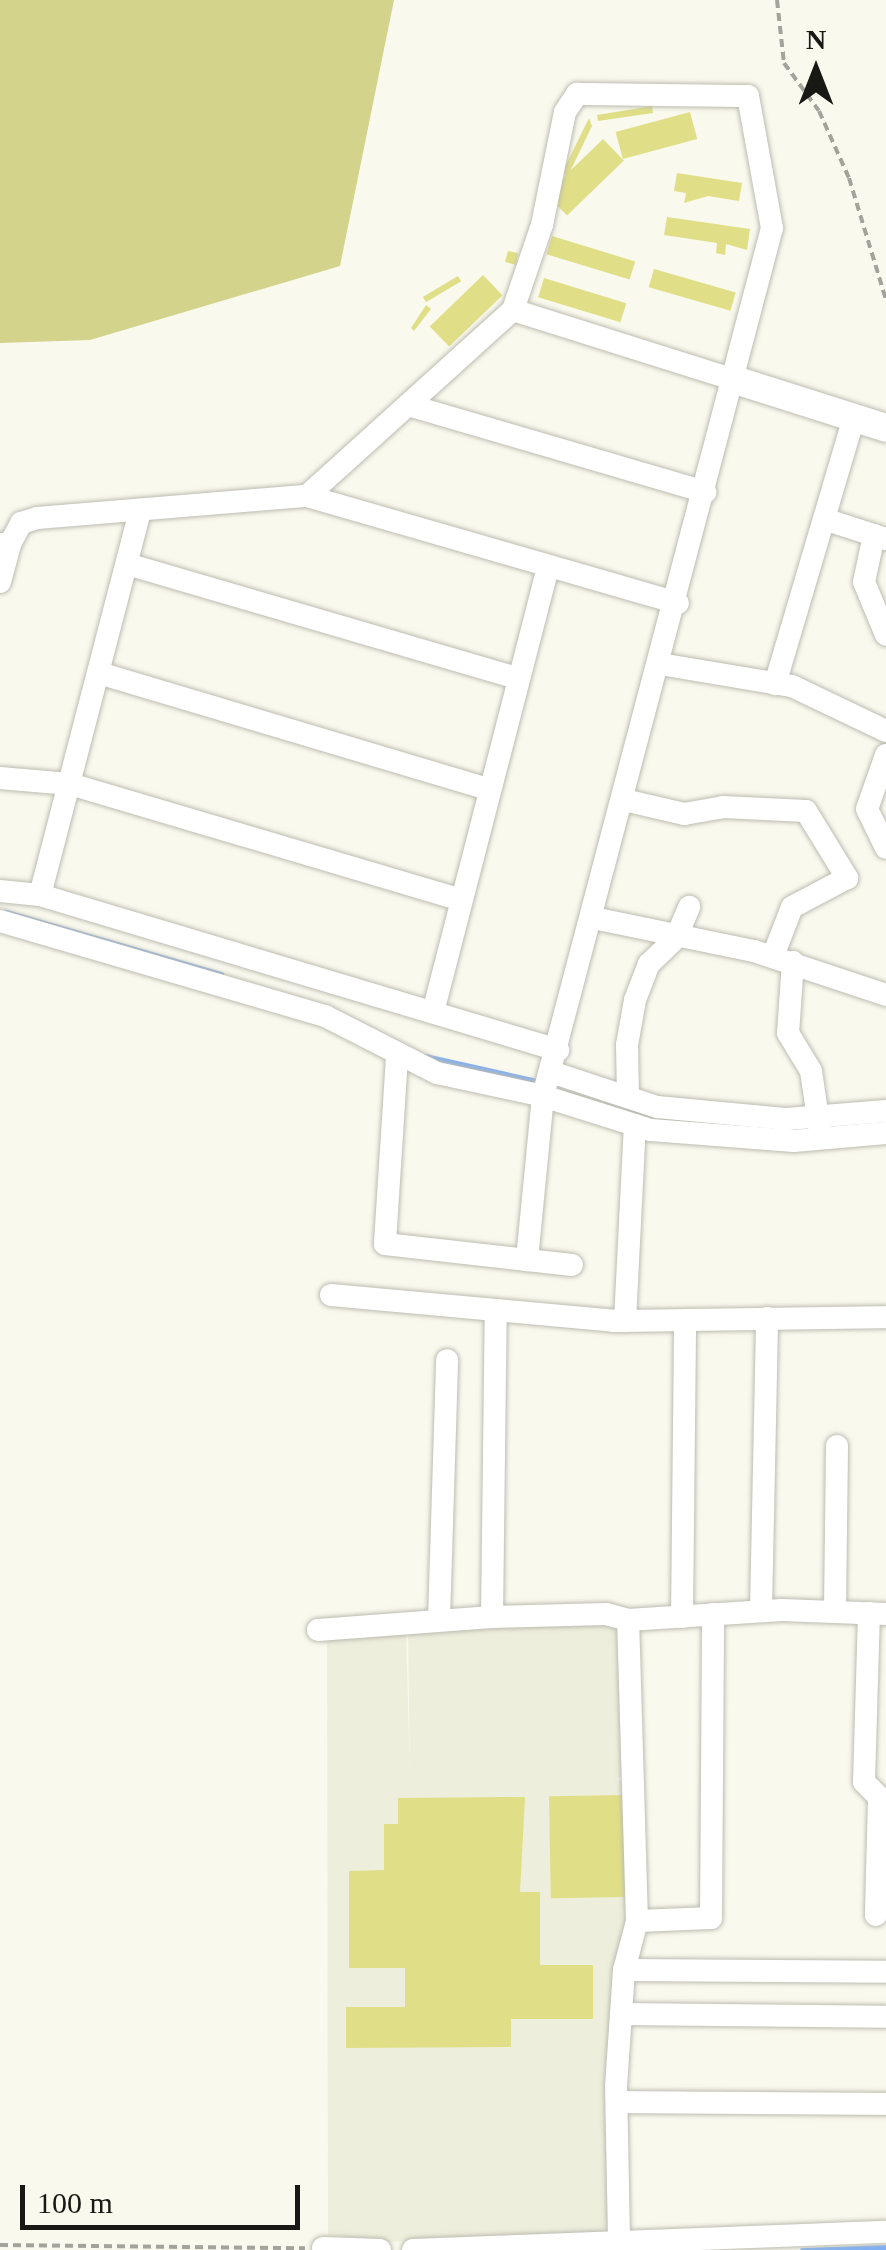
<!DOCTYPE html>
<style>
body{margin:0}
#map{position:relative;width:886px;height:2250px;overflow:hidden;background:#f9f9ee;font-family:Georgia,serif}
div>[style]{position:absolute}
.built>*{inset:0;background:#edeedb}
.green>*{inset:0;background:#d3d38c}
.stream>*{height:5px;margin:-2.5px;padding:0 2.5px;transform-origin:2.5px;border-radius:2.5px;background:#81b0f3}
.building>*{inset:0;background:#e0df87;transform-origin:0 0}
.path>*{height:4px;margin-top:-2px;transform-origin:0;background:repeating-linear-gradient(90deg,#a3a39b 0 8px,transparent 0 13px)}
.roads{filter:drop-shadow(0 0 2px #bcbcb1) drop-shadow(0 0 2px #bcbcb1)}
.minor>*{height:22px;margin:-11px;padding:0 11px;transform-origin:11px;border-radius:11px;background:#fff}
.tertiary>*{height:28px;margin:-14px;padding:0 14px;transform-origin:14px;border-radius:14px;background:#fff}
span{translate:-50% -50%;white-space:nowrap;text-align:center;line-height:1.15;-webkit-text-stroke:8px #f9f9ee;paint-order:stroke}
.north{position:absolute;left:766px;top:20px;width:100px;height:100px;-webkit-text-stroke:8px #f9f9ee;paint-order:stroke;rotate:0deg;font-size:28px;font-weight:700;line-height:40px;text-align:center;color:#181814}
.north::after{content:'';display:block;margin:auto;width:35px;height:45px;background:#181814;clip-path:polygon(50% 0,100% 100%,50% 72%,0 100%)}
.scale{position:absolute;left:20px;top:2185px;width:280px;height:45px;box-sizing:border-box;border:5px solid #181814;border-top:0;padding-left:12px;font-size:30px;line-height:35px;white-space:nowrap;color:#181814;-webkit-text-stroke:8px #f9f9ee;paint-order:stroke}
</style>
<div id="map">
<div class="built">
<div style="clip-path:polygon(619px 1621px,623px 1775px,616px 1780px,626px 1781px,629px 1912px,614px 2219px,601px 2232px,388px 2242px,328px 2235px,327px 1636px,406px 1629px,410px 1780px,408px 1627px)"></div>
</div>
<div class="green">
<div style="clip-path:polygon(0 0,394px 0,340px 266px,90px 340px,0 343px)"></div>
</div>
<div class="stream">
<div style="left:6px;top:912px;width:224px;rotate:16.1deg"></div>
<div style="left:425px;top:1056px;width:119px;rotate:12.6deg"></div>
<div style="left:628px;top:1109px;width:58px;rotate:11.9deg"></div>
<div style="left:802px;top:2250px;width:84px;rotate:-2deg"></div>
</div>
<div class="building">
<div style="clip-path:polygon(652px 106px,653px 113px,598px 121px,597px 115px)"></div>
<div style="left:690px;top:112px;width:28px;height:77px;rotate:75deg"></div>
<div style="clip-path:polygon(589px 118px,592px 126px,568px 176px,562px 173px)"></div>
<div style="left:603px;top:139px;width:30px;height:79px;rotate:46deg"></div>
<div style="clip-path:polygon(677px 173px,742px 183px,739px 201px,708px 196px,684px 203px,686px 193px,674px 191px)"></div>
<div style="clip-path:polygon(667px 217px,750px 229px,747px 250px,726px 244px,725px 255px,716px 253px,717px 243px,664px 235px)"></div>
<div style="left:552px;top:236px;width:87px;height:19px;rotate:17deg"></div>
<div style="clip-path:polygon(508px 251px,518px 253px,516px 265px,505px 262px)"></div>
<div style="left:654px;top:269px;width:85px;height:19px;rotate:16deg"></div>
<div style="left:483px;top:275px;width:28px;height:74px;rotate:46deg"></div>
<div style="left:458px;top:276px;width:6px;height:41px;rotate:59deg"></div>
<div style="left:544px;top:278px;width:86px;height:20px;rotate:17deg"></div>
<div style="clip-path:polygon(426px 305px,431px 309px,414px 331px,411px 328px)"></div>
<div style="left:625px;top:1795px;width:102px;height:76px;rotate:89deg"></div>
<div style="clip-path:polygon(525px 1797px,520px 1892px,540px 1892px,540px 1965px,593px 1965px,593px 2019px,511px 2019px,511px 2047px,346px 2048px,346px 2007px,405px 2007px,405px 1968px,349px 1968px,349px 1871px,384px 1870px,384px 1824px,398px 1824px,398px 1798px)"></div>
</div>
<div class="path">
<div style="left:777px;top:0;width:63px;rotate:83.7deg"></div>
<div style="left:784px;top:63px;width:59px;rotate:53.9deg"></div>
<div style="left:819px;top:111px;width:73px;rotate:65.9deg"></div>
<div style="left:849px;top:178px;width:127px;rotate:73.1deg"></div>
<div style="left:0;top:2245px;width:305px;rotate:0.6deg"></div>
</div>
<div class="roads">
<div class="minor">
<div style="left:513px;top:310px;width:233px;rotate:17.5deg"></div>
<div style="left:408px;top:405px;width:310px;rotate:16.3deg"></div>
<div style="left:307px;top:496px;width:278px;rotate:-42.1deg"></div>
<div style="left:513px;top:310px;width:90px;rotate:-71.2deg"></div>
<div style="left:542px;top:225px;width:115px;rotate:-78.5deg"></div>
<div style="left:565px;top:112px;width:22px;rotate:-56deg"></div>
<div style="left:577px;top:94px;width:171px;rotate:0.7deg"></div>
<div style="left:748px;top:96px;width:134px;rotate:79.7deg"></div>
<div style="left:772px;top:228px;width:898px;rotate:104.78deg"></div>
<div style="left:543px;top:1096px;width:165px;rotate:95.6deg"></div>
<div style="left:824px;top:519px;width:65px;rotate:17.9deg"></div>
<div style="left:874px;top:535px;width:48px;rotate:102deg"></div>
<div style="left:864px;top:582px;width:57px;rotate:67.5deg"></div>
<div style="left:0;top:544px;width:10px"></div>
<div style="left:10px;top:544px;width:24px;rotate:-62deg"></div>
<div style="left:21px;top:523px;width:17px;rotate:-17deg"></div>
<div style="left:37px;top:518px;width:271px;rotate:-4.7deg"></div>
<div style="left:307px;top:496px;width:386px;rotate:16.1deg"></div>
<div style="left:127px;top:564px;width:407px;rotate:16.3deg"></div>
<div style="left:0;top:582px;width:39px;rotate:-75deg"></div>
<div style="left:660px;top:664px;width:134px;rotate:9.5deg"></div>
<div style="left:792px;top:686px;width:104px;rotate:25.6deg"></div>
<div style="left:99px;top:673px;width:407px;rotate:16.6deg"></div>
<div style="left:775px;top:684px;width:278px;rotate:-73.5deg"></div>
<div style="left:886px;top:755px;width:57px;rotate:109.4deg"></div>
<div style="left:867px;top:809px;width:43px;rotate:64deg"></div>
<div style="left:0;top:778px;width:70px;rotate:4.9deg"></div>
<div style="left:70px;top:784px;width:408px;rotate:16.5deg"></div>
<div style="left:624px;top:800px;width:62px;rotate:13.1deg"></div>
<div style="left:684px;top:814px;width:40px;rotate:-10deg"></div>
<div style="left:723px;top:807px;width:83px;rotate:2.8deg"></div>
<div style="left:806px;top:811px;width:79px;rotate:58.5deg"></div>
<div style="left:847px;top:878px;width:62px;rotate:152.2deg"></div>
<div style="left:792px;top:907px;width:53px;rotate:111.2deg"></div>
<div style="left:0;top:891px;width:40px;rotate:5.7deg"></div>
<div style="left:40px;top:895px;width:541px;rotate:16.66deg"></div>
<div style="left:40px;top:895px;width:398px;rotate:-75.4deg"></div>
<div style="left:593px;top:918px;width:164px;rotate:11.6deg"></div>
<div style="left:754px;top:951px;width:139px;rotate:18.4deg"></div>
<div style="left:0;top:921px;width:339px;rotate:16.3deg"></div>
<div style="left:325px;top:1016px;width:126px;rotate:27deg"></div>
<div style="left:437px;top:1073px;width:108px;rotate:12.2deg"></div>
<div style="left:543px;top:1096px;width:113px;rotate:17.5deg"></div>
<div style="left:651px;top:1130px;width:143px;rotate:4.4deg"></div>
<div style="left:794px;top:1141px;width:92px;rotate:-5deg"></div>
<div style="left:793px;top:962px;width:71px;rotate:94deg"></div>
<div style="left:788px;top:1033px;width:44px;rotate:58.8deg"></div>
<div style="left:811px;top:1071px;width:62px;rotate:81.6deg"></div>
<div style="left:433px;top:1012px;width:460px;rotate:-75.5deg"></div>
<div style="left:397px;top:1057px;width:187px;rotate:93.7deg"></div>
<div style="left:385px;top:1244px;width:188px;rotate:6.4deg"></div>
<div style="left:551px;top:1072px;width:112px;rotate:18.3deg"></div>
<div style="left:657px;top:1107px;width:131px;rotate:5.3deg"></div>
<div style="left:787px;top:1119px;width:99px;rotate:-4.6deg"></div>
<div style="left:628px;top:1097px;width:52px;rotate:-91.1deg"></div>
<div style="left:627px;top:1045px;width:46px;rotate:-79.9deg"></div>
<div style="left:635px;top:1000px;width:39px;rotate:-69deg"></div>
<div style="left:649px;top:964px;width:37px;rotate:-44deg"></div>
<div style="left:676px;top:938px;width:34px;rotate:-67deg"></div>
<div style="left:331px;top:1295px;width:284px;rotate:5.2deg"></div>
<div style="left:614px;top:1321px;width:272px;rotate:-0.8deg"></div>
<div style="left:625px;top:1321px;width:196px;rotate:-87.1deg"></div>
<div style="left:761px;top:1611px;width:293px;rotate:-88.8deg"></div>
<div style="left:835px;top:1611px;width:165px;rotate:-89.3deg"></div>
<div style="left:869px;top:1613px;width:169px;rotate:91.7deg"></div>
<div style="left:864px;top:1782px;width:21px;rotate:45deg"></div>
<div style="left:879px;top:1797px;width:118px;rotate:91.5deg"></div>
<div style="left:492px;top:1617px;width:307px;rotate:-89.3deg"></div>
<div style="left:682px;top:1617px;width:297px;rotate:-89.4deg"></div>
<div style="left:439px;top:1619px;width:259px;rotate:-88.2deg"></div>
<div style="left:318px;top:1630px;width:174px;rotate:-4.3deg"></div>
<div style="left:492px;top:1617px;width:114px;rotate:-1.5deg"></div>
<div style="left:606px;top:1614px;width:23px;rotate:15deg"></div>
<div style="left:637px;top:1921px;width:74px;rotate:-2.3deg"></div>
<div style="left:711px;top:1918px;width:304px;rotate:-89.6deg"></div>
<div style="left:624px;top:1970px;width:262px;rotate:0.4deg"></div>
<div style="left:621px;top:2014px;width:265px;rotate:0.6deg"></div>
<div style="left:617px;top:2102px;width:269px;rotate:0.4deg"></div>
<div style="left:619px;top:2239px;width:152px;rotate:-91.1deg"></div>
<div style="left:616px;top:2087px;width:117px;rotate:-86.1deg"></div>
<div style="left:624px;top:1970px;width:51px;rotate:-75.1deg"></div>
<div style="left:637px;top:1921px;width:301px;rotate:-91.7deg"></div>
<div style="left:628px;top:1620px;width:154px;rotate:-3.7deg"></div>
<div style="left:782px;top:1610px;width:104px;rotate:2.2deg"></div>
<div style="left:323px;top:2248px;width:57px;rotate:2deg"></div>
<div style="left:413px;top:2250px;width:473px;rotate:-2.2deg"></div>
</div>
<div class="tertiary">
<div style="left:735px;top:380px;width:158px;rotate:17.6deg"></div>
</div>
</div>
<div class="north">N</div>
<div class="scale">100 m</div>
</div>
